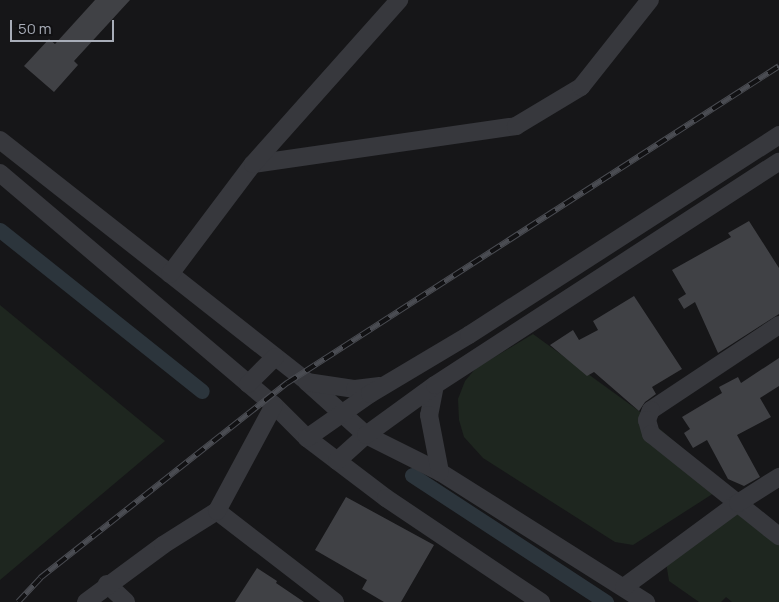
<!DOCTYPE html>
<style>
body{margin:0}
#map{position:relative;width:779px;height:602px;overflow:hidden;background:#161618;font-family:Manrope,sans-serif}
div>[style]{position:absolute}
.green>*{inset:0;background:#1e261f}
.canal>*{height:15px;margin:-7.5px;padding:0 7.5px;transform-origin:7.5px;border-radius:7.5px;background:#2c353c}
.building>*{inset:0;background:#404145}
.minor>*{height:18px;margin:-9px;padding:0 9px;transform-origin:9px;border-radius:9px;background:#37383d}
.rail>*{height:5.5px;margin-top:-2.75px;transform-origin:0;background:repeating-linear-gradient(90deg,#111113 0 11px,#4a4c52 0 22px);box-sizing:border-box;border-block:1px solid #4a4c52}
span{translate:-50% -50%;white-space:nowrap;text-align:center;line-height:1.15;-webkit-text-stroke:4.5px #111113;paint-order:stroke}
.scale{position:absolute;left:10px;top:20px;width:104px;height:22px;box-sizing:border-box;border:2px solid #a8adb8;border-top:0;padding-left:6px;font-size:15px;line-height:18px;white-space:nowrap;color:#a8adb8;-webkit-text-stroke:4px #111113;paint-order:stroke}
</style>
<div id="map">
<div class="green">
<div style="clip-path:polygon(0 305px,165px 441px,0 580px)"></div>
<div style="clip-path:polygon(533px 334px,639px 411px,717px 478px,714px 493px,633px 545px,615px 542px,483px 458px,464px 437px,459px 420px,458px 399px,465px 381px,476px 368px)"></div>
<div style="clip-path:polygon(738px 511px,779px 543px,779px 602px,732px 602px,726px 597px,721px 602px,699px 602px,669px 581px,666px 562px)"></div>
</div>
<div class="canal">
<div style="left:0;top:230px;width:258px;rotate:38.6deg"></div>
<div style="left:412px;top:475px;width:232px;rotate:33.2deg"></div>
</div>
<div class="building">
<div style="clip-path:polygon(95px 0,130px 0,74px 61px,78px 65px,54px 92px,24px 66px,49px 39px,55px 44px)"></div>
<div style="clip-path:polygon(749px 221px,779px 268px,779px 314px,718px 353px,695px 302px,684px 309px,678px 299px,686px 294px,672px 270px,731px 237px,728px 233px)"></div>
<div style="clip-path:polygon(634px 296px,682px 369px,652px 387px,656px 394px,645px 402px,639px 411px,594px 372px,587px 376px,550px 345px,573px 330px,579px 340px,598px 330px,593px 321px)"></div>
<div style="clip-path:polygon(779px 358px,779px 386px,760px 398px,771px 417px,737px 435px,760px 477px,744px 486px,728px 479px,707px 440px,693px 448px,684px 433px,690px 429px,682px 417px,722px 393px,719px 387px,738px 377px,741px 383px)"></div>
<div style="clip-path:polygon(346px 497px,434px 545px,401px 602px,384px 602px,362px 589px,367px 580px,315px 550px)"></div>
<div style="clip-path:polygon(257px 568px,277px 581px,276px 583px,304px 602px,235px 602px)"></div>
</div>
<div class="minor">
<div style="left:0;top:140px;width:391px;rotate:38.2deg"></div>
<div style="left:307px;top:382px;width:79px;rotate:41.9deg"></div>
<div style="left:366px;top:435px;width:83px;rotate:26.6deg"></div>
<div style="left:440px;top:472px;width:244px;rotate:32.3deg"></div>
<div style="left:253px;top:164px;width:266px;rotate:-8.2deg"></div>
<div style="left:516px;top:126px;width:76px;rotate:-31deg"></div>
<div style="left:581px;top:87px;width:111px;rotate:-51.6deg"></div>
<div style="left:0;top:173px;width:359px;rotate:40.3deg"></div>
<div style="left:274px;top:405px;width:47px;rotate:45deg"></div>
<div style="left:307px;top:438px;width:99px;rotate:37.2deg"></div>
<div style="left:386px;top:498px;width:187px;rotate:33.9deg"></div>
<div style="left:170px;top:274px;width:138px;rotate:-53deg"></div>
<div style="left:253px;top:164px;width:220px;rotate:-48.3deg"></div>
<div style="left:779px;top:325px;width:154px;rotate:146.4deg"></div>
<div style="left:651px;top:410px;width:11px;rotate:112deg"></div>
<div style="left:647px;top:420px;width:15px;rotate:74deg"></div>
<div style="left:651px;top:434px;width:164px;rotate:38.6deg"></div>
<div style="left:307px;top:382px;width:49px;rotate:8.3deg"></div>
<div style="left:355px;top:389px;width:25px;rotate:-7deg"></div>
<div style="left:248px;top:384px;width:38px;rotate:-45deg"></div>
<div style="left:435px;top:385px;width:31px;rotate:101deg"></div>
<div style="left:429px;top:415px;width:58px;rotate:79.1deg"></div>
<div style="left:307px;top:438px;width:77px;rotate:-34.9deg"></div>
<div style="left:370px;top:394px;width:115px;rotate:-30.8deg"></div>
<div style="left:469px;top:335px;width:369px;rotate:-32.8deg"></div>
<div style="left:337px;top:461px;width:39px;rotate:-42deg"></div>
<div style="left:366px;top:435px;width:85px;rotate:-35.9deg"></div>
<div style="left:435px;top:385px;width:410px;rotate:-33deg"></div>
<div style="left:217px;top:511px;width:149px;rotate:37.6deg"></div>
<div style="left:107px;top:584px;width:26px;rotate:43deg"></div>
<div style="left:624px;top:587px;width:142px;rotate:-36.4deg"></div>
<div style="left:738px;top:503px;width:49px;rotate:-32.4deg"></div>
<div style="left:86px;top:602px;width:96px;rotate:-36.5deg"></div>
<div style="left:163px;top:545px;width:64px;rotate:-32.2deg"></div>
<div style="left:217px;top:511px;width:120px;rotate:-61.7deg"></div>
</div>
<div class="rail">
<div style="left:18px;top:602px;width:33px;rotate:-47deg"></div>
<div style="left:40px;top:578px;width:315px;rotate:-38.3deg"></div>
<div style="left:287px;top:383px;width:585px;rotate:-32.79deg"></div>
</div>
<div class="scale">50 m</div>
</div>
